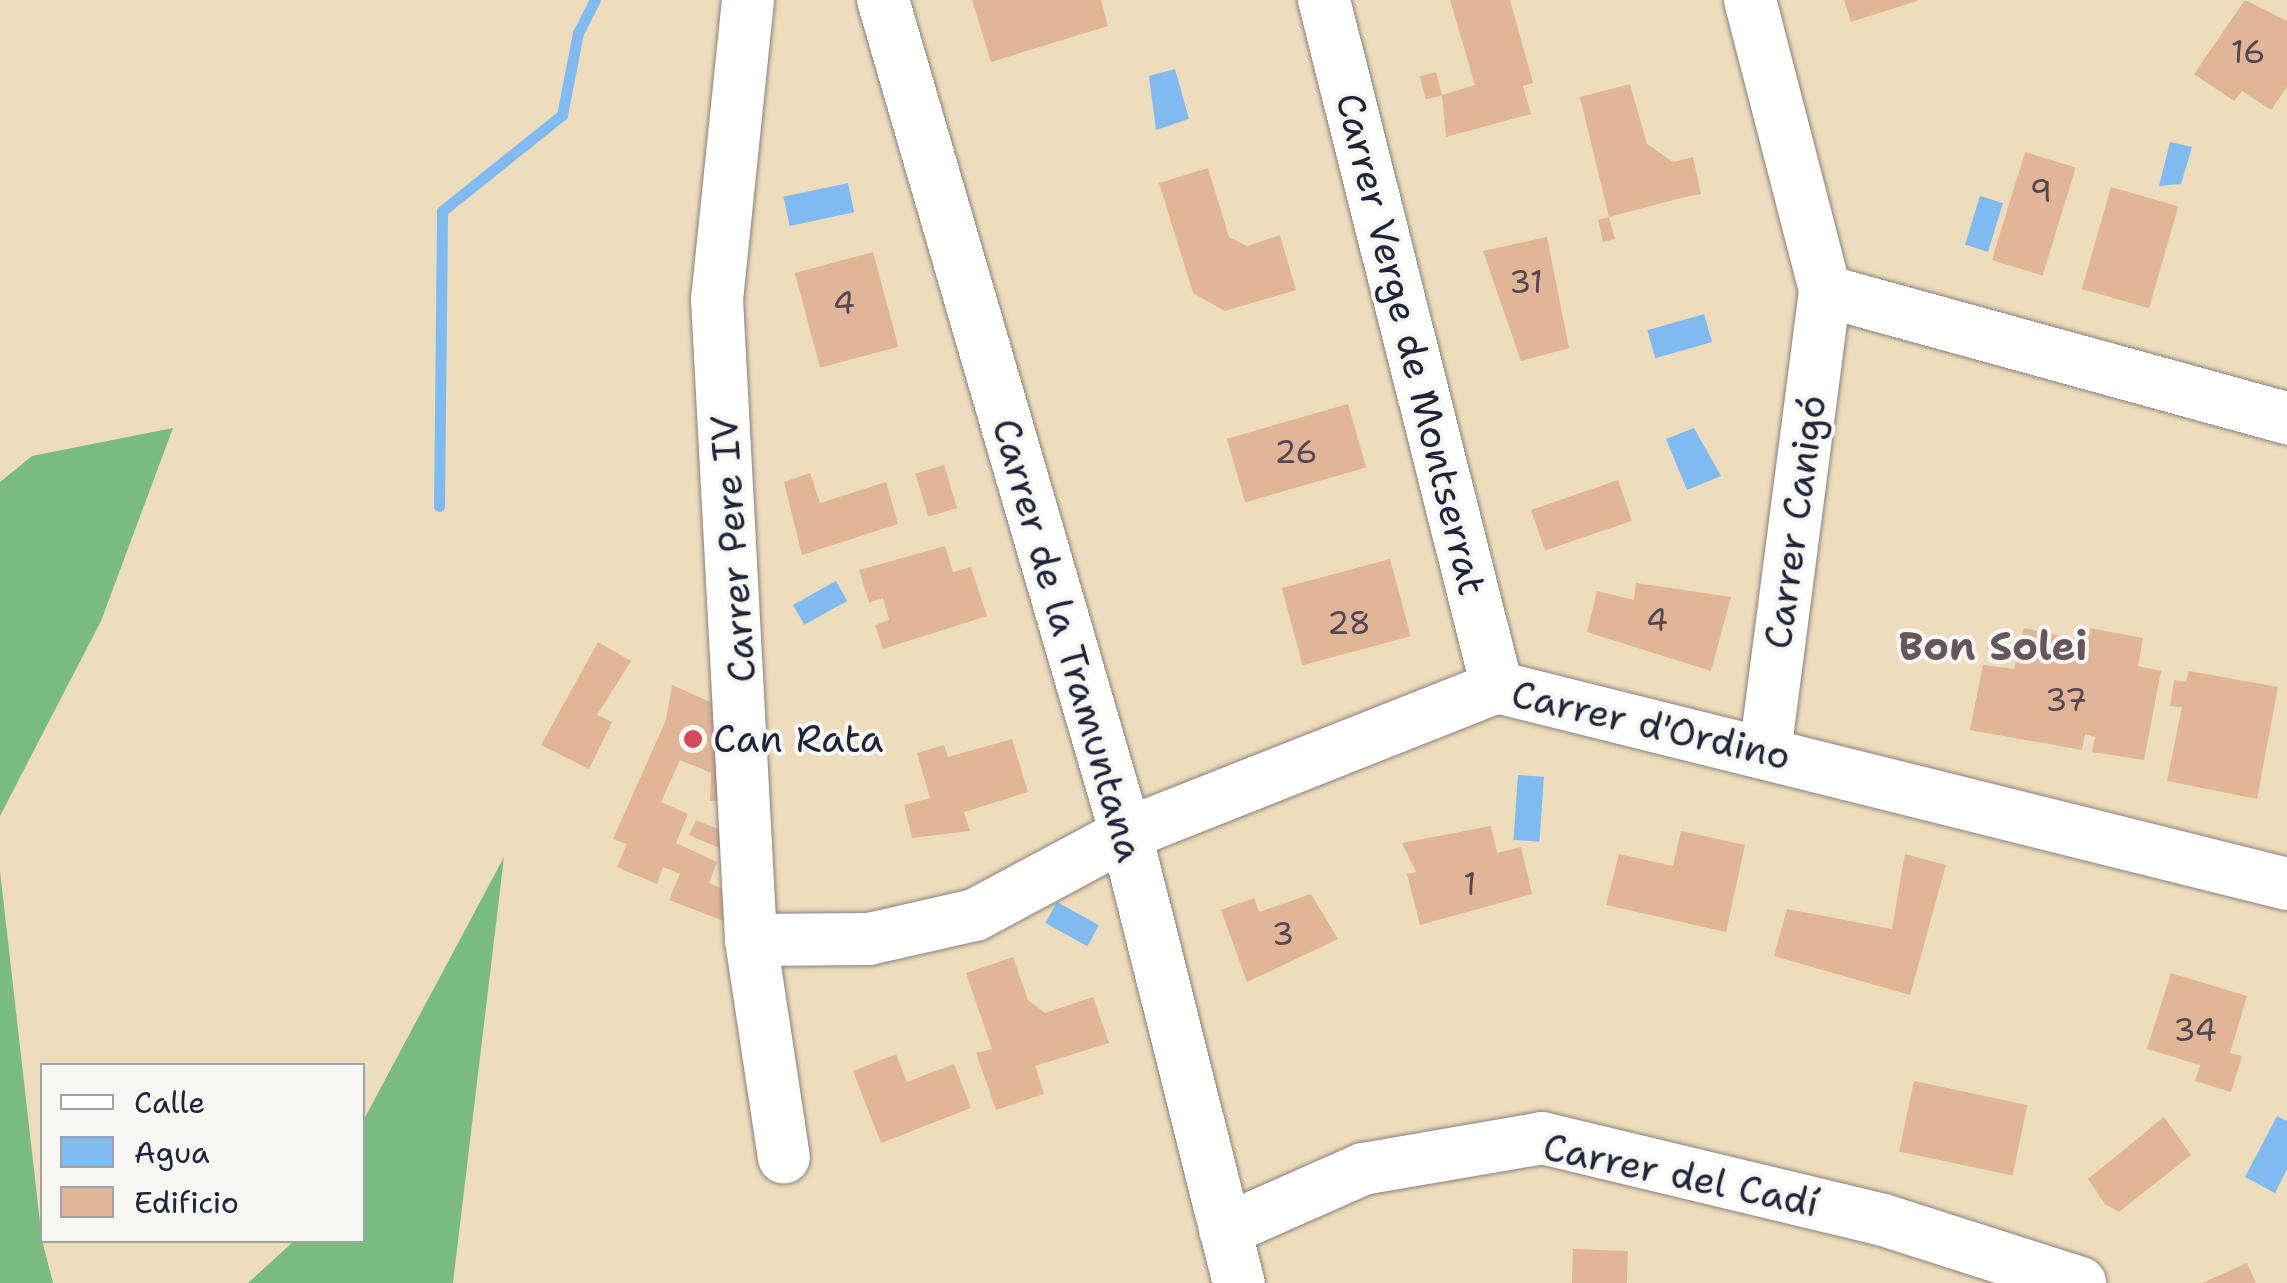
<!DOCTYPE html>
<meta charset="utf-8">
<style>
body{margin:0}
#map{position:relative;width:2287px;height:1283px;overflow:hidden;background:#eeddbc;font-family:"Shantell Sans",sans-serif}
div>[style]{position:absolute}
.forest>*{inset:0;background:#7abc7e}
.water>*{inset:0;background:#7fbaf1;transform-origin:0 0}
.stream>*{height:11px;margin:-5.5px;padding:0 5.5px;transform-origin:5.5px;border-radius:5.5px;background:#7fbaf1}
.building>*{inset:0;background:#e1b598;transform-origin:0 0}
.roads{filter:drop-shadow(0 0 2px #88807c) drop-shadow(0 0 2px #88807c)}
.minor>*{height:52px;margin:-26px;padding:0 26px;transform-origin:26px;border-radius:26px;background:#fff}
.dots>*{width:28px;height:28px;translate:-50% -50%;box-sizing:border-box;border:5px solid #f6f6f2;border-radius:50%}
span{translate:-50% -50%;white-space:nowrap;text-align:center;line-height:1.15;-webkit-text-stroke:8px #f6f6f2;paint-order:stroke}
.number-label{font-size:32px;color:#524752}
.number-label span{-webkit-text-stroke-width:0}
.street-label{font-size:38px;color:#22223b}
.poi-label{font-size:38px;color:#22223b}
.left{translate:0 -50%;text-align:left}
.neighbourhood-label{font-size:40px;color:#65555c;font-weight:700}
.legend{position:absolute;left:40px;top:1063px;width:325px;height:180px;box-sizing:border-box;background:#f6f6f2;border:2px solid #a1a1a9;margin:0;padding:12px 18px;list-style:none;font-size:30px;color:#22223b}
.legend li{display:flex;align-items:center;gap:20px;height:50px}
.legend b{width:50px;border:2px solid #a1a1a9}
</style>
<div id="map">
<div class="forest">
<div style="clip-path:polygon(173px 428px,101px 621px,0 816px,0 482px,32px 456px)"></div>
<div style="clip-path:polygon(504px 857px,453px 1283px,248px 1283px,294px 1241px,362px 1240px,363px 1121px)"></div>
<div style="clip-path:polygon(0 871px,42px 1240px,53px 1283px,0 1283px)"></div>
</div>
<div class="water">
<div style="clip-path:polygon(1175px 69px,1189px 119px,1156px 130px,1149px 76px)"></div>
<div style="clip-path:polygon(2170px 142px,2192px 147px,2181px 184px,2159px 186px)"></div>
<div style="left:848px;top:183px;width:30px;height:66px;rotate:78deg"></div>
<div style="left:1980px;top:196px;width:24px;height:51px;rotate:17deg"></div>
<div style="left:1704px;top:314px;width:29px;height:59px;rotate:74deg"></div>
<div style="clip-path:polygon(1694px 428px,1721px 476px,1687px 490px,1666px 439px)"></div>
<div style="left:836px;top:581px;width:23px;height:49px;rotate:61deg"></div>
<div style="left:1518px;top:775px;width:26px;height:65px;rotate:4deg"></div>
<div style="left:1057px;top:902px;width:48px;height:24px;rotate:29deg"></div>
<div style="clip-path:polygon(2277px 1116px,2287px 1121px,2287px 1169px,2275px 1193px,2245px 1177px)"></div>
</div>
<div class="stream">
<div style="left:439px;top:506px;width:295px;rotate:-89.4deg"></div>
<div style="left:442px;top:211px;width:154px;rotate:-38.7deg"></div>
<div style="left:562px;top:115px;width:84px;rotate:-79deg"></div>
<div style="left:578px;top:33px;width:37px;rotate:-63deg"></div>
</div>
<div class="building">
<div style="clip-path:polygon(972px 0,1101px 0,1108px 26px,991px 62px)"></div>
<div style="clip-path:polygon(1450px 0,1510px 0,1533px 83px,1523px 86px,1531px 114px,1446px 137px,1442px 95px,1475px 85px)"></div>
<div style="clip-path:polygon(1844px 0,1917px 0,1917px 1px,1851px 22px)"></div>
<div style="clip-path:polygon(2245px 0,2287px 21px,2287px 87px,2271px 110px,2242px 91px,2234px 101px,2194px 74px)"></div>
<div style="left:1436px;top:72px;width:24px;height:17px;rotate:75deg"></div>
<div style="clip-path:polygon(1630px 84px,1647px 144px,1673px 162px,1693px 157px,1701px 194px,1681px 198px,1609px 217px,1615px 239px,1603px 242px,1598px 220px,1609px 217px,1580px 97px)"></div>
<div style="left:2025px;top:152px;width:53px;height:113px;rotate:17deg"></div>
<div style="clip-path:polygon(1208px 168px,1229px 237px,1247px 246px,1280px 235px,1296px 290px,1225px 311px,1193px 293px,1159px 183px)"></div>
<div style="left:2111px;top:187px;width:70px;height:106px;rotate:16deg"></div>
<div style="clip-path:polygon(1547px 237px,1569px 348px,1521px 361px,1483px 251px)"></div>
<div style="left:873px;top:252px;width:98px;height:81px;rotate:75deg"></div>
<div style="left:1348px;top:404px;width:66px;height:126px;rotate:74deg"></div>
<div style="left:944px;top:465px;width:45px;height:30px;rotate:73deg"></div>
<div style="clip-path:polygon(810px 473px,820px 503px,886px 482px,898px 524px,802px 555px,784px 482px)"></div>
<div style="left:1618px;top:480px;width:43px;height:92px;rotate:71deg"></div>
<div style="clip-path:polygon(945px 546px,953px 572px,971px 567px,987px 616px,883px 649px,875px 625px,889px 620px,883px 598px,869px 603px,859px 570px)"></div>
<div style="left:1390px;top:559px;width:80px;height:112px;rotate:75deg"></div>
<div style="clip-path:polygon(1636px 583px,1731px 597px,1711px 671px,1587px 632px,1597px 591px,1634px 600px)"></div>
<div style="clip-path:polygon(2024px 628px,2087px 641px,2090px 628px,2143px 638px,2138px 666px,2161px 671px,2144px 760px,2092px 752px,2095px 737px,2085px 734px,2082px 750px,1970px 730px,1983px 665px,2014px 669px)"></div>
<div style="clip-path:polygon(598px 642px,631px 661px,597px 715px,612px 722px,589px 769px,541px 745px)"></div>
<div style="clip-path:polygon(2189px 671px,2278px 687px,2257px 799px,2167px 781px,2182px 707px,2170px 706px,2174px 680px,2186px 682px)"></div>
<div style="clip-path:polygon(672px 685px,733px 712px,731px 801px,710px 801px,711px 773px,680px 760px,661px 802px,688px 814px,676px 843px,717px 862px,709px 883px,733px 893px,724px 921px,669px 900px,680px 874px,663px 867px,657px 884px,617px 867px,627px 844px,613px 839px,666px 720px)"></div>
<div style="clip-path:polygon(1012px 739px,1028px 792px,964px 812px,970px 831px,912px 838px,904px 805px,930px 798px,917px 753px,944px 745px,948px 757px)"></div>
<div style="clip-path:polygon(696px 820px,731px 834px,731px 853px,689px 835px)"></div>
<div style="clip-path:polygon(1491px 826px,1497px 853px,1521px 847px,1532px 894px,1420px 925px,1407px 874px,1416px 872px,1402px 843px)"></div>
<div style="clip-path:polygon(1681px 831px,1745px 845px,1726px 932px,1606px 905px,1619px 854px,1673px 866px)"></div>
<div style="clip-path:polygon(1905px 854px,1946px 865px,1910px 995px,1774px 956px,1787px 909px,1892px 929px)"></div>
<div style="clip-path:polygon(1311px 894px,1338px 939px,1247px 982px,1221px 910px,1254px 898px,1259px 912px)"></div>
<div style="clip-path:polygon(1013px 957px,1028px 1000px,1045px 1013px,1093px 997px,1109px 1043px,1035px 1066px,1044px 1094px,996px 1110px,976px 1053px,992px 1049px,966px 973px)"></div>
<div style="clip-path:polygon(2171px 973px,2247px 996px,2230px 1053px,2242px 1056px,2231px 1092px,2195px 1081px,2200px 1065px,2147px 1049px)"></div>
<div style="clip-path:polygon(896px 1054px,907px 1082px,954px 1064px,971px 1108px,881px 1143px,853px 1071px)"></div>
<div style="left:1914px;top:1081px;width:116px;height:72px;rotate:12deg"></div>
<div style="clip-path:polygon(2164px 1117px,2191px 1155px,2119px 1212px,2105px 1204px,2088px 1179px)"></div>
<div style="left:1573px;top:1249px;width:55px;height:34px;rotate:2deg"></div>
<div style="clip-path:polygon(2247px 1263px,2256px 1283px,2202px 1283px)"></div>
</div>
<div class="roads">
<div class="minor">
<div style="left:748px;top:0;width:301px;rotate:95.9deg"></div>
<div style="left:717px;top:299px;width:642px;rotate:86.96deg"></div>
<div style="left:751px;top:940px;width:220px;rotate:81.4deg"></div>
<div style="left:883px;top:0;width:869px;rotate:73.76deg"></div>
<div style="left:1126px;top:834px;width:463px;rotate:75.9deg"></div>
<div style="left:1324px;top:0;width:708px;rotate:75.87deg"></div>
<div style="left:1750px;top:0;width:301px;rotate:75.5deg"></div>
<div style="left:1825px;top:291px;width:465px;rotate:97.4deg"></div>
<div style="left:1825px;top:291px;width:479px;rotate:15.4deg"></div>
<div style="left:751px;top:940px;width:118px;rotate:-0.5deg"></div>
<div style="left:869px;top:939px;width:109px;rotate:-12.8deg"></div>
<div style="left:975px;top:915px;width:171px;rotate:-28.2deg"></div>
<div style="left:1126px;top:834px;width:399px;rotate:-21.6deg"></div>
<div style="left:1497px;top:687px;width:814px;rotate:14deg"></div>
<div style="left:1225px;top:1230px;width:151px;rotate:-23.8deg"></div>
<div style="left:1363px;top:1169px;width:182px;rotate:-9.8deg"></div>
<div style="left:1542px;top:1138px;width:351px;rotate:13.5deg"></div>
<div style="left:1883px;top:1220px;width:207px;rotate:17.7deg"></div>
</div>
</div>
<div class="dots">
<div style="left:693px;top:739px;background:#d1495b"></div>
</div>
<div class="number-label">
<span style="left:2248px;top:52px">16</span>
<span style="left:2041px;top:191px">9</span>
<span style="left:1526px;top:282px">31</span>
<span style="left:844px;top:303px">4</span>
<span style="left:1296px;top:452px">26</span>
<span style="left:1657px;top:620px">4</span>
<span style="left:1349px;top:623px">28</span>
<span style="left:2066px;top:700px">37</span>
<span style="left:1470px;top:884px">1</span>
<span style="left:1283px;top:934px">3</span>
<span style="left:2195px;top:1030px">34</span>
</div>
<div class="street-label">
<span style="left:1411px;top:344px;rotate:76deg">Carrer Verge de Montserrat</span>
<span style="left:1795px;top:522px;rotate:-82deg">Carrer Canigó</span>
<span style="left:733px;top:549px;rotate:-94deg">Carrer Pere IV</span>
<span style="left:1068px;top:640px;rotate:74deg">Carrer de la Tramuntana</span>
<span style="left:1651px;top:725px;rotate:13deg">Carrer d'Ordino</span>
<span style="left:1681px;top:1175px;rotate:12deg">Carrer del Cadí</span>
</div>
<div class="poi-label">
<span class="left" style="left:713px;top:739px">Can Rata</span>
</div>
<div class="neighbourhood-label">
<span style="left:1993px;top:646px">Bon Solei</span>
</div>
<ul class="legend">
<li><b style="height:12px;background:#fff"></b>Calle</li>
<li><b style="height:28px;background:#7fbaf1"></b>Agua</li>
<li><b style="height:28px;background:#e1b598"></b>Edificio</li>
</ul>
</div>
